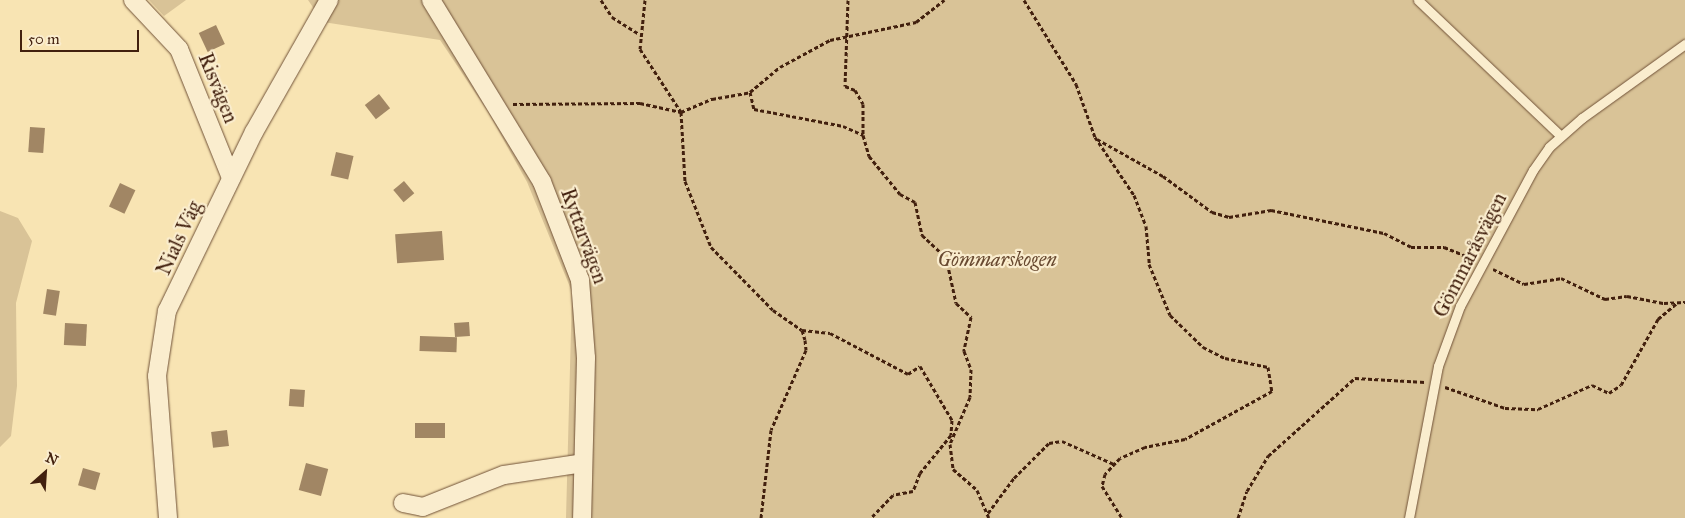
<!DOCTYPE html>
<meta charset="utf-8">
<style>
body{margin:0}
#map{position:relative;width:1685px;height:518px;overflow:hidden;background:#f8e4b3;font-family:"IM FELL Great Primer",serif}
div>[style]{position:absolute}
.green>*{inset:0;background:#d9c397}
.building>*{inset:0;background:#a18664;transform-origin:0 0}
.path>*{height:3px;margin-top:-1.5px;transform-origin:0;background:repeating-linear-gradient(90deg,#42200e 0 4px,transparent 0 6.5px)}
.roads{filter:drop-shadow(0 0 1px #705137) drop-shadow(0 0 1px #705137)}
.service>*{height:9px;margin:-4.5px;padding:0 4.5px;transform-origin:4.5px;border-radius:4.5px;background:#faedce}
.minor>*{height:18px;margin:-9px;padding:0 9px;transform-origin:9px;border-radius:9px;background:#faedce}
span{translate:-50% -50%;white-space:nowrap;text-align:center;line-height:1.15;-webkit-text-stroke:4.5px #faedce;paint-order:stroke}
.street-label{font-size:20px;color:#42200e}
.park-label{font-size:20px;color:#684930;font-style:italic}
.north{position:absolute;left:20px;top:448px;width:50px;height:50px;-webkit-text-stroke:4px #faedce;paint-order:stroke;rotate:26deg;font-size:14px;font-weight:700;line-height:20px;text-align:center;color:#42200e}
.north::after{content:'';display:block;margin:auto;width:18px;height:22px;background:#42200e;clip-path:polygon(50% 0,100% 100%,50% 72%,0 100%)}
.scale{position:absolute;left:20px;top:30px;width:119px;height:22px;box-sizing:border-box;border:2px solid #42200e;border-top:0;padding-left:6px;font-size:15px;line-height:18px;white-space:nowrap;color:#42200e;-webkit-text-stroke:4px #faedce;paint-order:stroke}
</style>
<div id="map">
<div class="green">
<div style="clip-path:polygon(149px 0,186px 0,164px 16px)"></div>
<div style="clip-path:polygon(308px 0,1685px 0,1685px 518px,566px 518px,572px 292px,527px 182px,488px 112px,440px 40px,323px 22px)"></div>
<div style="clip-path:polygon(0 211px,18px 218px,32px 241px,16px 303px,17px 386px,11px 436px,0 447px)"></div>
</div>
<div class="building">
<div style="left:216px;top:25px;width:21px;height:19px;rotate:65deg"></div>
<div style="left:379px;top:94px;width:18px;height:18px;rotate:52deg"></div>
<div style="left:30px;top:127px;width:15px;height:25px;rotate:4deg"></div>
<div style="left:336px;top:152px;width:18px;height:24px;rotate:13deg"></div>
<div style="left:404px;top:181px;width:16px;height:14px;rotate:50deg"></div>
<div style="left:120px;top:183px;width:17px;height:26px;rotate:25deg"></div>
<div style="left:442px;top:231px;width:29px;height:47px;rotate:86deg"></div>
<div style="left:47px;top:289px;width:13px;height:25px;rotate:9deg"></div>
<div style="left:469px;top:322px;width:14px;height:15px;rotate:86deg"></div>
<div style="left:65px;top:323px;width:22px;height:22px;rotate:3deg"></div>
<div style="left:420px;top:336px;width:37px;height:15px;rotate:2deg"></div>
<div style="left:290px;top:389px;width:15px;height:17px;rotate:4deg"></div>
<div style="left:415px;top:423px;width:30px;height:15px"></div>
<div style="left:227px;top:430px;width:16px;height:16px;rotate:83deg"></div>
<div style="left:306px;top:463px;width:23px;height:28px;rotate:15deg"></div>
<div style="left:83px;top:468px;width:18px;height:18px;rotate:16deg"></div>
</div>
<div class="path">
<div style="left:601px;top:0;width:20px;rotate:57deg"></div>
<div style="left:612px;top:17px;width:32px;rotate:32deg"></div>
<div style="left:645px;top:0;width:49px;rotate:95.8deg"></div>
<div style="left:640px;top:49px;width:75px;rotate:56.9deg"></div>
<div style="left:681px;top:112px;width:69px;rotate:86.7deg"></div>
<div style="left:685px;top:181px;width:71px;rotate:68.5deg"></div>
<div style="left:711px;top:247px;width:88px;rotate:45.5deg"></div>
<div style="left:773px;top:310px;width:35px;rotate:35deg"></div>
<div style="left:802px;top:330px;width:10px;rotate:73deg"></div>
<div style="left:805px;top:340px;width:10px;rotate:84deg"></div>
<div style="left:806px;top:350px;width:87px;rotate:113.6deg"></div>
<div style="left:771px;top:430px;width:89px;rotate:96.5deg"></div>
<div style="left:848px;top:0;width:86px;rotate:92deg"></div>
<div style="left:845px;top:86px;width:11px;rotate:22deg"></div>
<div style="left:855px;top:90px;width:16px;rotate:60deg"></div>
<div style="left:863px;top:104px;width:31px;rotate:90deg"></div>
<div style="left:1024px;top:0;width:99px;rotate:58.2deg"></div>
<div style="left:1076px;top:84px;width:56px;rotate:70.3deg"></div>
<div style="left:1095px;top:137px;width:70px;rotate:56.1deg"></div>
<div style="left:1134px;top:195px;width:33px;rotate:69deg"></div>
<div style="left:1146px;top:226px;width:38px;rotate:85deg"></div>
<div style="left:1149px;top:264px;width:55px;rotate:67.6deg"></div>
<div style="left:1170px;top:315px;width:46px;rotate:44.1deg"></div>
<div style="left:1203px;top:347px;width:25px;rotate:27deg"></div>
<div style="left:1225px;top:358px;width:44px;rotate:11.8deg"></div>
<div style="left:1268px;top:367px;width:24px;rotate:81deg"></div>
<div style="left:1272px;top:391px;width:99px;rotate:151.1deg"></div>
<div style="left:1185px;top:439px;width:41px;rotate:168.7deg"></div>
<div style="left:1145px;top:447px;width:27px;rotate:156deg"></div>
<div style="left:1120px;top:458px;width:22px;rotate:133deg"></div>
<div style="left:1105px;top:474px;width:12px;rotate:104deg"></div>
<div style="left:1102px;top:486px;width:38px;rotate:58deg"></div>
<div style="left:750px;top:92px;width:39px;rotate:-40deg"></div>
<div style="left:780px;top:67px;width:57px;rotate:-28.4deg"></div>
<div style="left:830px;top:40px;width:88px;rotate:-11.8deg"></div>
<div style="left:916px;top:22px;width:36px;rotate:-38deg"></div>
<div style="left:513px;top:104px;width:127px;rotate:-0.5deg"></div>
<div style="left:640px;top:103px;width:42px;rotate:12.4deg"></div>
<div style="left:681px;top:112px;width:34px;rotate:-23deg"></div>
<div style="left:712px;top:99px;width:39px;rotate:-10deg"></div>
<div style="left:750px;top:92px;width:17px;rotate:77deg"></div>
<div style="left:754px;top:109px;width:91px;rotate:10.8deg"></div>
<div style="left:843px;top:126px;width:22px;rotate:24deg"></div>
<div style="left:863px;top:135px;width:22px;rotate:74deg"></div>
<div style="left:869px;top:156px;width:49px;rotate:50.8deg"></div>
<div style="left:900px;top:194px;width:17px;rotate:28deg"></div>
<div style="left:915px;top:202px;width:34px;rotate:78deg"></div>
<div style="left:922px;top:235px;width:33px;rotate:43deg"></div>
<div style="left:946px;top:257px;width:47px;rotate:77.7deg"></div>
<div style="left:956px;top:303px;width:21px;rotate:43deg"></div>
<div style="left:971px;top:317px;width:35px;rotate:102deg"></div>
<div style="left:964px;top:351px;width:19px;rotate:69deg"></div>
<div style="left:971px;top:369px;width:28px;rotate:92deg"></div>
<div style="left:970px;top:397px;width:51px;rotate:113.1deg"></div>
<div style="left:950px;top:444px;width:25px;rotate:83deg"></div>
<div style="left:953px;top:469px;width:32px;rotate:41deg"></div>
<div style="left:977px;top:490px;width:30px;rotate:67deg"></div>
<div style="left:1097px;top:139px;width:76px;rotate:29.3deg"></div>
<div style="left:1163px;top:176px;width:61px;rotate:36.3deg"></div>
<div style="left:1212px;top:212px;width:18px;rotate:16deg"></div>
<div style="left:1229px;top:217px;width:43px;rotate:-9.5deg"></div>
<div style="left:1271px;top:210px;width:115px;rotate:11.5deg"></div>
<div style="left:1384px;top:233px;width:30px;rotate:27deg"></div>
<div style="left:1411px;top:247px;width:33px"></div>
<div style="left:1444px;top:247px;width:32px;rotate:22deg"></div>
<div style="left:1493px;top:269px;width:34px;rotate:26deg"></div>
<div style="left:1524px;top:284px;width:37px;rotate:-9deg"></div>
<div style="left:1561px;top:278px;width:49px;rotate:25.5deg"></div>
<div style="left:1605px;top:299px;width:22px;rotate:-8deg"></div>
<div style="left:1627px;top:296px;width:38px;rotate:11deg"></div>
<div style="left:1664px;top:303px;width:21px;rotate:-3deg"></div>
<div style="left:802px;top:330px;width:28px;rotate:6deg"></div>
<div style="left:830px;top:333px;width:88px;rotate:27.7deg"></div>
<div style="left:908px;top:374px;width:14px;rotate:-34deg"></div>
<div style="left:920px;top:366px;width:63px;rotate:59.3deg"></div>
<div style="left:952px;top:420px;width:15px;rotate:94deg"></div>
<div style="left:951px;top:435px;width:49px;rotate:129.2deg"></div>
<div style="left:920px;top:473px;width:19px;rotate:111deg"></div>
<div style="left:913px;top:491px;width:20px;rotate:169deg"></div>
<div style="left:893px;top:495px;width:32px;rotate:134deg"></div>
<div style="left:1445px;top:387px;width:64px;rotate:19.3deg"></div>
<div style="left:1505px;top:408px;width:33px;rotate:2deg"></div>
<div style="left:1538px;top:409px;width:59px;rotate:-24deg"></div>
<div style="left:1592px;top:385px;width:19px;rotate:25deg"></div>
<div style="left:1609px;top:393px;width:14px;rotate:-34deg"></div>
<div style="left:1621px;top:385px;width:76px;rotate:-60.7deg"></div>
<div style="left:1658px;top:319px;width:25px;rotate:-40deg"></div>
<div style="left:988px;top:513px;width:44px;rotate:-53.4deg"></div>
<div style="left:1014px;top:478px;width:49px;rotate:-45deg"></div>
<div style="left:1049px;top:443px;width:13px;rotate:-9deg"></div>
<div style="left:1062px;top:441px;width:57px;rotate:23.9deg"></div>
<div style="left:1238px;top:518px;width:28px;rotate:-72deg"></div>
<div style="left:1247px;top:491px;width:41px;rotate:-59deg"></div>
<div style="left:1268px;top:456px;width:117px;rotate:-41.9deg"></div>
<div style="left:1355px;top:378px;width:70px;rotate:3.3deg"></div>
</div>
<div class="roads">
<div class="service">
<div style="left:1418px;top:0;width:197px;rotate:43.6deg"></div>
<div style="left:1409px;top:518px;width:155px;rotate:-79.2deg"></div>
<div style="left:1438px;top:366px;width:64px;rotate:-69.9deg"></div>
<div style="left:1460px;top:306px;width:154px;rotate:-61.8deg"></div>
<div style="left:1533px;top:170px;width:28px;rotate:-55deg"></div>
<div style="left:1549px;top:147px;width:44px;rotate:-41.3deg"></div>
<div style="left:1582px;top:118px;width:127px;rotate:-35.7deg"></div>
</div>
<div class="minor">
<div style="left:133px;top:0;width:67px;rotate:46.8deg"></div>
<div style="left:179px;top:49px;width:139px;rotate:68deg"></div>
<div style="left:431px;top:0;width:213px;rotate:58.6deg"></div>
<div style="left:542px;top:182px;width:105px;rotate:68.8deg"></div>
<div style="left:580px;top:280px;width:78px;rotate:85.6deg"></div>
<div style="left:586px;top:358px;width:160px;rotate:91.4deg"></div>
<div style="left:403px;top:503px;width:20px;rotate:11deg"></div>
<div style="left:423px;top:507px;width:87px;rotate:-21.6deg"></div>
<div style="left:504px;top:475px;width:80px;rotate:-8.6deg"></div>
<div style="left:168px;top:518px;width:142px;rotate:-94.4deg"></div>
<div style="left:157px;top:376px;width:66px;rotate:-81.3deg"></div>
<div style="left:167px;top:311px;width:199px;rotate:-64.1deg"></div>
<div style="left:254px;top:132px;width:152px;rotate:-60.4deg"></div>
</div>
</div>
<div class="street-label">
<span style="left:218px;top:88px;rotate:68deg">Risvägen</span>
<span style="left:584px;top:236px;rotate:70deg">Ryttarvägen</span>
<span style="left:179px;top:238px;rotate:-65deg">Nials Väg</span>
<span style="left:1470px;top:255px;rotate:-63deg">Gömmaråsvägen</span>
</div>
<div class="park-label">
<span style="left:997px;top:259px">Gömmarskogen</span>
</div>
<div class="north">N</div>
<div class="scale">50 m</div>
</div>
